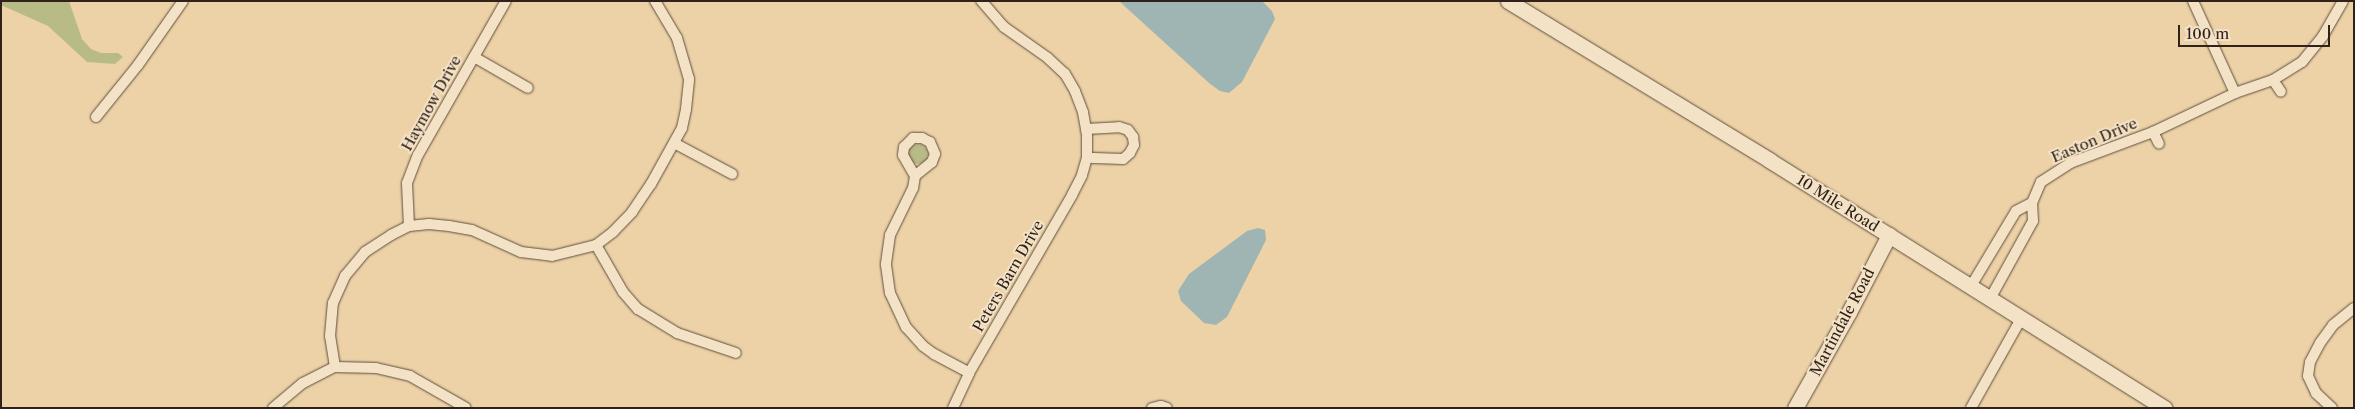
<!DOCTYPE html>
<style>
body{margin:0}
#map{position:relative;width:2355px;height:409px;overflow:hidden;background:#edd2a7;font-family:"Libre Caslon Text",serif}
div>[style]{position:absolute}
.green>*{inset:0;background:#b9bb87}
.round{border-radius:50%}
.water>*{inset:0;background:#9eb5b3}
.roads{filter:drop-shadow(0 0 1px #5f4e3d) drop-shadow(0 0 1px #5f4e3d)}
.street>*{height:10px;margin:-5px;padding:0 5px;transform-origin:5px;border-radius:5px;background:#f3e2c6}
.secondary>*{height:15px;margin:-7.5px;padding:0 7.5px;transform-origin:7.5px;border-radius:7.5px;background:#f3e2c6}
span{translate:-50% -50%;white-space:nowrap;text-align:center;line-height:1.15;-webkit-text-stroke:4px #f3e2c6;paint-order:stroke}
.street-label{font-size:15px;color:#30221a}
.frame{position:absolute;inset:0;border:2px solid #30221a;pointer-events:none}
.scale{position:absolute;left:2178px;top:25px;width:152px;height:22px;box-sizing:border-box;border:2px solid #30221a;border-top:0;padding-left:6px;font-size:15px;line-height:18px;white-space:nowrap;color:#30221a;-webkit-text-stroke:4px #f3e2c6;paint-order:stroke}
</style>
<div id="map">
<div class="green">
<div style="clip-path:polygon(1px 1px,69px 1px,82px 39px,91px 49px,101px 53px,118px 53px,123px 57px,115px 64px,87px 62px,48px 26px,1px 5px)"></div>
<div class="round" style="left:908px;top:144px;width:20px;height:20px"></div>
</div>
<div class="water">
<div style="clip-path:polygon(1119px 1px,1262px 1px,1272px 11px,1275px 19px,1242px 82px,1229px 93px,1220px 91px,1209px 83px)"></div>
<div style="clip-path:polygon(1258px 228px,1265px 230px,1266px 240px,1227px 317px,1216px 325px,1204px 323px,1181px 301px,1178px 291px,1189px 274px,1247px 231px)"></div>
</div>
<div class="roads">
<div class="street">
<div style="left:2193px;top:1px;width:101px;rotate:65.5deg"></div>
<div style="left:474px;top:57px;width:62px;rotate:29.9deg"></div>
<div style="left:2273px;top:80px;width:14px;rotate:56deg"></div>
<div style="left:96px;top:117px;width:67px;rotate:-51.1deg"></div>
<div style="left:138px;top:65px;width:78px;rotate:-54.9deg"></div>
<div style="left:1086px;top:129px;width:33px;rotate:-3deg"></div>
<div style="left:1119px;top:127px;width:9px;rotate:18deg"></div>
<div style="left:1128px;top:130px;width:9px;rotate:54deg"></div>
<div style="left:1133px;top:137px;width:8px;rotate:83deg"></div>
<div style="left:1134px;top:145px;width:9px;rotate:117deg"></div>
<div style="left:1130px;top:153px;width:9px;rotate:139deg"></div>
<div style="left:1123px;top:159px;width:36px;rotate:-178deg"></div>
<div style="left:2153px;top:132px;width:13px;rotate:63deg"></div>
<div style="left:913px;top:138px;width:9px"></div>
<div style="left:922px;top:138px;width:9px;rotate:27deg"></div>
<div style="left:930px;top:142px;width:13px;rotate:67deg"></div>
<div style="left:935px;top:154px;width:9px;rotate:111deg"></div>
<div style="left:932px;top:162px;width:22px;rotate:141deg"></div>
<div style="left:915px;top:176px;width:24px;rotate:-120deg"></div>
<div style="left:903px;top:155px;width:8px;rotate:-83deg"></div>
<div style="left:904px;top:147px;width:13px;rotate:-45deg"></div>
<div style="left:674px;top:143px;width:66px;rotate:28.1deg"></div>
<div style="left:915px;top:176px;width:12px;rotate:99deg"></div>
<div style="left:913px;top:188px;width:52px;rotate:116.1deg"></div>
<div style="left:890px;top:235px;width:30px;rotate:98deg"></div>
<div style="left:886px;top:265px;width:28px;rotate:82deg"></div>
<div style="left:890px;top:293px;width:38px;rotate:65deg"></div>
<div style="left:906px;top:327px;width:25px;rotate:48deg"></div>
<div style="left:923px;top:346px;width:14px;rotate:36deg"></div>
<div style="left:934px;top:354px;width:40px;rotate:28deg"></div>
<div style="left:409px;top:226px;width:43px;rotate:-92.7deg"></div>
<div style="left:407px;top:183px;width:30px;rotate:-69deg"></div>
<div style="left:418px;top:155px;width:177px;rotate:-60.3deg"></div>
<div style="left:596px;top:245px;width:54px;rotate:60.1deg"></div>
<div style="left:623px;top:292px;width:23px;rotate:49deg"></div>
<div style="left:638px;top:309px;width:46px;rotate:31.6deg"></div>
<div style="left:677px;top:333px;width:62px;rotate:18.7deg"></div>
<div style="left:1971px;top:286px;width:87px;rotate:-59deg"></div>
<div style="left:2016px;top:211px;width:18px;rotate:-27deg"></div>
<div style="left:1991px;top:297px;width:87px;rotate:-61.1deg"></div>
<div style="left:2033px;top:221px;width:18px;rotate:-93deg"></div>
<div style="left:2032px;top:203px;width:23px;rotate:-67deg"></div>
<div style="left:2041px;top:182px;width:35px;rotate:-33deg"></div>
<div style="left:2070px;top:163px;width:89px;rotate:-20.5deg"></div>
<div style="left:2153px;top:132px;width:91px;rotate:-25.4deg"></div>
<div style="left:2235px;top:93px;width:40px;rotate:-18.9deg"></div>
<div style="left:2273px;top:80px;width:34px;rotate:-32deg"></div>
<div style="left:2302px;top:62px;width:33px;rotate:-51deg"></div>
<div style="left:2323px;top:36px;width:40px;rotate:-60.3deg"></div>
<div style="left:335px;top:367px;width:31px;rotate:-99deg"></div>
<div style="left:330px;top:336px;width:33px;rotate:-85deg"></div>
<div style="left:333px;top:303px;width:30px;rotate:-66deg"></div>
<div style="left:345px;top:276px;width:31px;rotate:-50deg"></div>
<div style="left:365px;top:252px;width:31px;rotate:-33deg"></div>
<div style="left:391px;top:235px;width:20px;rotate:-27deg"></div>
<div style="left:409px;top:226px;width:20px;rotate:-6deg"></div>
<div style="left:429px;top:224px;width:20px;rotate:6deg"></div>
<div style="left:449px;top:226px;width:23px;rotate:10deg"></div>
<div style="left:472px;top:230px;width:54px;rotate:24.2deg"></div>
<div style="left:521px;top:252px;width:31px;rotate:7deg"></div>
<div style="left:552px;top:256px;width:45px;rotate:-14deg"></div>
<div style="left:596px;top:245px;width:21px;rotate:-37deg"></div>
<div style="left:613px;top:232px;width:28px;rotate:-46deg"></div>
<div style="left:632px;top:212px;width:34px;rotate:-56deg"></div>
<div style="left:651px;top:184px;width:64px;rotate:-61deg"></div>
<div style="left:682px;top:128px;width:19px;rotate:-78deg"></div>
<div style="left:686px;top:109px;width:30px;rotate:-84deg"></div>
<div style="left:689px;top:79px;width:43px;rotate:-106.3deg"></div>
<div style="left:677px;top:38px;width:43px;rotate:-120.7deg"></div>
<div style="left:273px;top:408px;width:39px;rotate:-40deg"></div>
<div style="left:303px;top:383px;width:36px;rotate:-27deg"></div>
<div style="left:335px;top:367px;width:41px;rotate:1.4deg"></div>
<div style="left:376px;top:368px;width:35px;rotate:13deg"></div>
<div style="left:410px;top:376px;width:64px;rotate:29.7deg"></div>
<div style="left:953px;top:408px;width:38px;rotate:-65deg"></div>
<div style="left:969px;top:373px;width:206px;rotate:-59.9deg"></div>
<div style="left:1072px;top:195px;width:22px;rotate:-63deg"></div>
<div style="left:1082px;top:175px;width:18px;rotate:-74deg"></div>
<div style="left:1087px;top:158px;width:23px;rotate:-90deg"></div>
<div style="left:1087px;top:135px;width:23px;rotate:-100deg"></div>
<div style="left:1083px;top:112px;width:22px;rotate:-111deg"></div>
<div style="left:1075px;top:91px;width:20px;rotate:-120deg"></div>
<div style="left:1065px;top:74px;width:23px;rotate:-137deg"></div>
<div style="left:1048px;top:58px;width:54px;rotate:-144.8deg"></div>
<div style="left:1004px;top:27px;width:35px;rotate:-131deg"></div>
<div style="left:1152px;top:408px;width:9px;rotate:-13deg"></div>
<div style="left:1161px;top:406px;width:6px;rotate:18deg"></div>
<div style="left:1971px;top:408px;width:104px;rotate:-60.7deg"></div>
<div style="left:2332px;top:408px;width:22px;rotate:-137deg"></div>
<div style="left:2316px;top:393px;width:19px;rotate:-115deg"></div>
<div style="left:2308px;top:376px;width:14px;rotate:-82deg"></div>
<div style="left:2310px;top:362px;width:21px;rotate:-62deg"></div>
<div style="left:2320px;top:343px;width:22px;rotate:-54deg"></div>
<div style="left:2333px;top:325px;width:27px;rotate:-39deg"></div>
</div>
<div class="secondary">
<div style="left:1508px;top:1px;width:306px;rotate:31.3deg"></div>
<div style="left:1769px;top:160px;width:467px;rotate:32.1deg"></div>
<div style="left:1795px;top:408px;width:110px;rotate:-60.6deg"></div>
<div style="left:1849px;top:312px;width:87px;rotate:-62.5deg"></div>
</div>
</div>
<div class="street-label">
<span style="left:431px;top:103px;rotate:-61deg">Haymow Drive</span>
<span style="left:2094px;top:140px;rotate:-23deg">Easton Drive</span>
<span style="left:1838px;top:203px;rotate:32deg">10 Mile Road</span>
<span style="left:1008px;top:276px;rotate:-60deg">Peters Barn Drive</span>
<span style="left:1842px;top:322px;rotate:-62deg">Martindale Road</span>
</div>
<div class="frame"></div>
<div class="scale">100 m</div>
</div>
